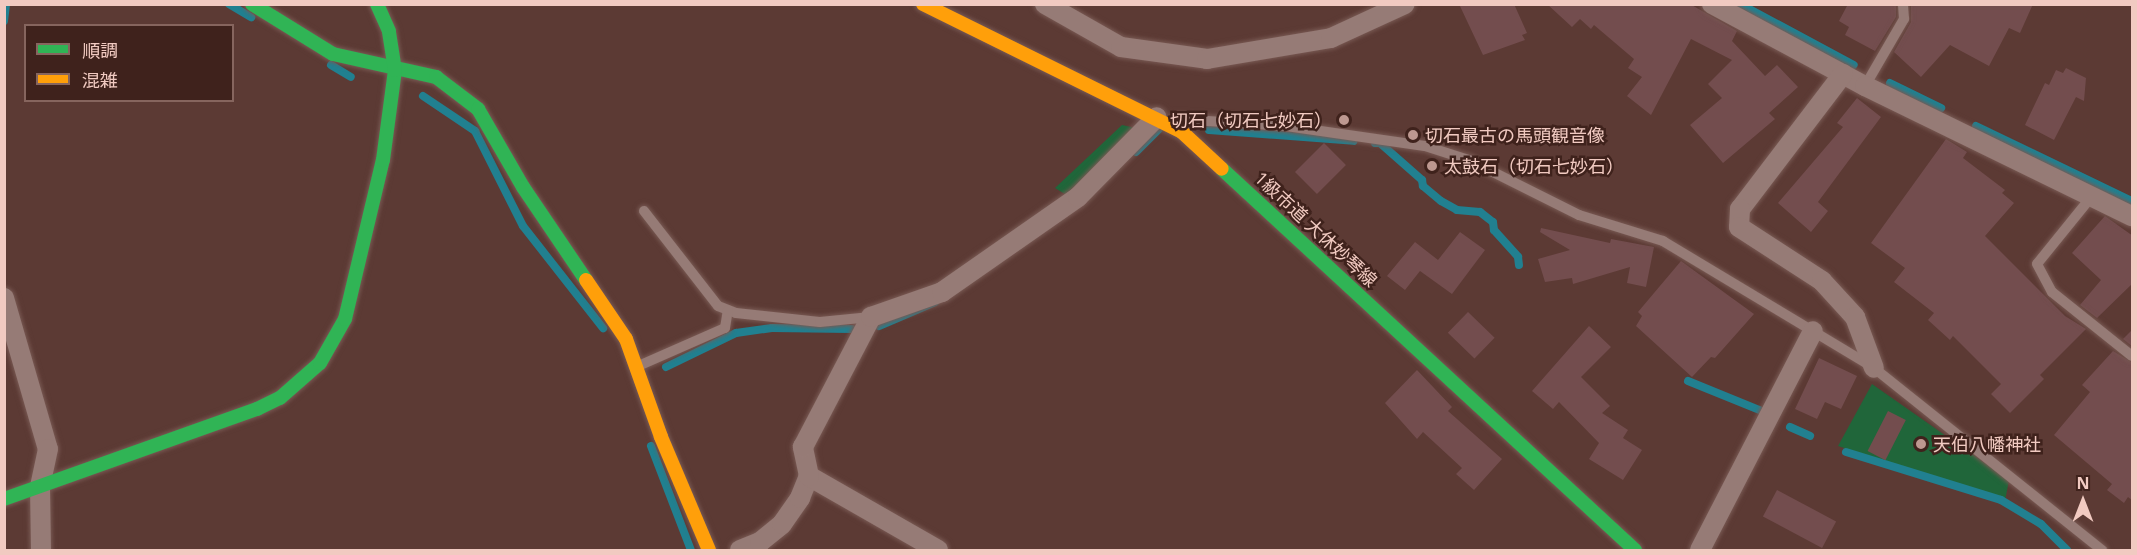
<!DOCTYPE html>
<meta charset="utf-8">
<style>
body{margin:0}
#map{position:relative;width:2137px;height:555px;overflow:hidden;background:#5c3a34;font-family:"Open Sans","Noto Sans JP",sans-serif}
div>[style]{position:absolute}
.green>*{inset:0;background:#20663a}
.stream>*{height:8px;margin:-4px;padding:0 4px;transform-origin:4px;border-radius:4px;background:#218090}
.building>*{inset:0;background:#734d4e;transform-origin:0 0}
.roads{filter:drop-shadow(0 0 2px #785953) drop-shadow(0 0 2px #785953)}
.lane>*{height:10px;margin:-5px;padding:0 5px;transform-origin:5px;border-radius:5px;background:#967b76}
.street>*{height:20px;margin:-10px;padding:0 10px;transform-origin:10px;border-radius:10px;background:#967b76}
.fast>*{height:14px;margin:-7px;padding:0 7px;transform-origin:7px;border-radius:7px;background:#30b455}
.slow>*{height:14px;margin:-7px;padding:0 7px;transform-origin:7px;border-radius:7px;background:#ff9f0a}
.dots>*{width:16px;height:16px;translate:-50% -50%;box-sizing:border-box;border:3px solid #3f221c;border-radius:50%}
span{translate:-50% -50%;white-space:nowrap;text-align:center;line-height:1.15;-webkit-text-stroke:5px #3f221c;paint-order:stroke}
.poi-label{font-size:18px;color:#f1cac1}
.right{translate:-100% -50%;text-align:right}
.left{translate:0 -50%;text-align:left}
.street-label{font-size:18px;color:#f1cac1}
.frame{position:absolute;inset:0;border:6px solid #f1cac1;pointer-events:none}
.legend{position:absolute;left:24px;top:24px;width:210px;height:78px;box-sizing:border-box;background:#3f221c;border:2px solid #86655e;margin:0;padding:8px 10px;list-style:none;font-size:18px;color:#f1cac1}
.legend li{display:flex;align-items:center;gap:12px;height:30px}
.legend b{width:30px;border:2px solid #86655e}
.north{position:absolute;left:2053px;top:471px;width:60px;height:60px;-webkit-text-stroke:4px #3f221c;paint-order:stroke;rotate:0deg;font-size:16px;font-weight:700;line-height:24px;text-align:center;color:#f1cac1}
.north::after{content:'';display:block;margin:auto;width:21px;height:27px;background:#f1cac1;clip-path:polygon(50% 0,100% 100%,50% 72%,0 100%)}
</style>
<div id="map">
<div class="green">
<div style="clip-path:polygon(1122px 125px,1136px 128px,1068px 196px,1055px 188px)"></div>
<div style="clip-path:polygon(1872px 384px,2009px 480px,2005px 501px,1838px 446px)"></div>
</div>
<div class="stream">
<div style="left:229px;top:4px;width:26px;rotate:31deg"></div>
<div style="left:1740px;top:4px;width:129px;rotate:28.2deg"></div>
<div style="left:4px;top:21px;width:17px;rotate:-83deg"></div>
<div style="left:331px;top:65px;width:23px;rotate:31deg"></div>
<div style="left:1890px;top:83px;width:57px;rotate:26.1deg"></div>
<div style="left:423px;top:96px;width:63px;rotate:33.9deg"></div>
<div style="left:475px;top:131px;width:106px;rotate:63.2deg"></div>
<div style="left:523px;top:226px;width:130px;rotate:51.9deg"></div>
<div style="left:1976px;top:126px;width:173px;rotate:25.7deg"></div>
<div style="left:1209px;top:130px;width:145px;rotate:4.3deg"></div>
<div style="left:1375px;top:143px;width:5px"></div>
<div style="left:1380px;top:143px;width:56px;rotate:41.4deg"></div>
<div style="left:1422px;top:180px;width:6px;rotate:81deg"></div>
<div style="left:1423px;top:186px;width:23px;rotate:40deg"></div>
<div style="left:1441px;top:201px;width:18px;rotate:29deg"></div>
<div style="left:1457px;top:210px;width:23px;rotate:5deg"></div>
<div style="left:1480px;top:212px;width:16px;rotate:38deg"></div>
<div style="left:1493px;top:222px;width:8px;rotate:83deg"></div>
<div style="left:1494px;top:230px;width:36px;rotate:48deg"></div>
<div style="left:1518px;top:257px;width:8px;rotate:83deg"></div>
<div style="left:1136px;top:152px;width:33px;rotate:-45deg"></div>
<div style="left:879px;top:326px;width:61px;rotate:-23.2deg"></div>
<div style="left:666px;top:367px;width:78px;rotate:-25.9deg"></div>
<div style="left:736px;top:333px;width:36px;rotate:-8deg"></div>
<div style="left:772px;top:328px;width:80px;rotate:0.7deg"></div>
<div style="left:1688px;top:381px;width:80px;rotate:22.1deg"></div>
<div style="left:1790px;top:427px;width:22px;rotate:24deg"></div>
<div style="left:651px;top:446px;width:111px;rotate:69deg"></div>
<div style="left:1846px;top:452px;width:162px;rotate:17.2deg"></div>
<div style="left:2001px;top:500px;width:47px;rotate:31deg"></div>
<div style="left:2041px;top:524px;width:37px;rotate:45deg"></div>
</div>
<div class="building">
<div style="clip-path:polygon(1459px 4px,1514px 4px,1527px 33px,1522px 35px,1525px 40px,1483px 55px)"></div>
<div style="clip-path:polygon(1547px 4px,1690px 4px,1737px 31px,1732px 41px,1765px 76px,1777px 65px,1798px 87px,1769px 113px,1775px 119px,1723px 163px,1690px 125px,1722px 98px,1708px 84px,1732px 60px,1691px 39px,1651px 115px,1627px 96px,1642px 77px,1628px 68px,1634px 59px,1594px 25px,1591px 29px,1580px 19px,1572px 27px)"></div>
<div style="clip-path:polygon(1848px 4px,1896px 4px,1896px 17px,1875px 51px,1845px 35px,1849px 27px,1839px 21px)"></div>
<div style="clip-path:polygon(1911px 4px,2033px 4px,2020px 33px,2009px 28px,1989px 66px,1950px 45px,1921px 77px,1894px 52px,1911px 22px)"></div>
<div style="clip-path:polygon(2066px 68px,2086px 78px,2084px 101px,2076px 97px,2054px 140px,2025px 125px,2045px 83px,2049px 85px,2056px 70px,2063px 73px)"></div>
<div style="clip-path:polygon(1857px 98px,1881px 117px,1818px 202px,1828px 211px,1811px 232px,1778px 203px,1843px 127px,1837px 123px)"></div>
<div style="clip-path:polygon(1946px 139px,1967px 152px,1963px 158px,2005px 190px,2002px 193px,2014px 203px,1985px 236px,2065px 316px,2086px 329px,2040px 375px,2044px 379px,2010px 413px,1991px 394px,2001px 384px,1953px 336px,1950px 340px,1928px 320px,1934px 313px,1894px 282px,1905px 268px,1871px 243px)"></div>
<div style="left:1324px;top:143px;width:31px;height:41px;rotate:45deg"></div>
<div style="clip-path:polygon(2105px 216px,2133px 236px,2133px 283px,2097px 318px,2080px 305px,2101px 280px,2072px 253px)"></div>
<div style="clip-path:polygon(1541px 228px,1610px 243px,1611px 239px,1654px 247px,1646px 287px,1627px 283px,1630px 267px,1573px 284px,1572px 278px,1545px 282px,1538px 259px,1570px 250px,1540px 232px)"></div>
<div style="clip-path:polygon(1460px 232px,1485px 250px,1452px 294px,1420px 271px,1405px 290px,1387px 276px,1415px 242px,1438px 260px)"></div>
<div style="clip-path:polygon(1681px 261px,1754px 314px,1715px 358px,1711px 357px,1692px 377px,1636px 326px,1642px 316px,1638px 312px)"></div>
<div style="left:1468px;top:312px;width:37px;height:29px;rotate:44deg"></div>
<div style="clip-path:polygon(1589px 326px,1611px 347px,1581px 377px,1610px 406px,1602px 413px,1628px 430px,1623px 438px,1642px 450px,1623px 480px,1589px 459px,1599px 443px,1559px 402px,1553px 409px,1532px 391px)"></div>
<div style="clip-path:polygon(2133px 329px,2133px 347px,2123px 339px)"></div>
<div style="clip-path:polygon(2113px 351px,2133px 363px,2133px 501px,2128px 497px,2124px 503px,2107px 490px,2112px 484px,2054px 435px,2090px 392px,2082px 385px)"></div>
<div style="clip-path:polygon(1819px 358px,1857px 376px,1841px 409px,1825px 402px,1817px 419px,1795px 409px)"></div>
<div style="clip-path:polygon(1417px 370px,1452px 407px,1448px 411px,1502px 459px,1474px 490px,1456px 474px,1462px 468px,1423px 432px,1417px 439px,1385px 403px)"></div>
<div style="left:1888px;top:411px;width:20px;height:45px;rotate:27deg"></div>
<div style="left:1777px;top:490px;width:67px;height:30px;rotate:28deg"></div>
</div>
<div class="roads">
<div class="lane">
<div style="left:1865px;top:86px;width:78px;rotate:-59.8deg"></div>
<div style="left:1904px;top:19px;width:15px;rotate:-94deg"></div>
<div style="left:1176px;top:119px;width:110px;rotate:3.6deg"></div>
<div style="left:1286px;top:126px;width:140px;rotate:8.2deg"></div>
<div style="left:1425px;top:146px;width:46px;rotate:17.7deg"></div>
<div style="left:1469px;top:160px;width:123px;rotate:26.6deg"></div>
<div style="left:1579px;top:215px;width:88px;rotate:17.2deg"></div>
<div style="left:1663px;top:241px;width:246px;rotate:31deg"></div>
<div style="left:1874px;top:368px;width:292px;rotate:38.6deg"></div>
<div style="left:2092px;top:196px;width:87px;rotate:129deg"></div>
<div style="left:2037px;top:264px;width:32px;rotate:62deg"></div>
<div style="left:2052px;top:292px;width:102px;rotate:38.7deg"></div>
<div style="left:644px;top:211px;width:120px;rotate:52.1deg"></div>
<div style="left:718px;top:306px;width:19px;rotate:21deg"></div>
<div style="left:736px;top:313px;width:84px;rotate:6.1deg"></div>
<div style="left:820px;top:322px;width:51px;rotate:-5.6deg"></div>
<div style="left:636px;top:367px;width:97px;rotate:-23.7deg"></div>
<div style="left:725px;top:328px;width:18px;rotate:-81deg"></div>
</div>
<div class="street">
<div style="left:1045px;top:4px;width:87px;rotate:29.5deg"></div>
<div style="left:1121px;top:47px;width:87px;rotate:7.9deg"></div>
<div style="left:1207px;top:59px;width:126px;rotate:-9.6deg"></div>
<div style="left:1331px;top:38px;width:81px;rotate:-24.7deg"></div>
<div style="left:1712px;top:4px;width:174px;rotate:28.2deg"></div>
<div style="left:1865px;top:86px;width:297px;rotate:26deg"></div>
<div style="left:1843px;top:74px;width:170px;rotate:127.3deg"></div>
<div style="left:1740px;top:209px;width:18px;rotate:93deg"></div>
<div style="left:1739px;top:227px;width:99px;rotate:33deg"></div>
<div style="left:1822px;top:281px;width:49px;rotate:47.5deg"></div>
<div style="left:1855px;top:317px;width:54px;rotate:69.6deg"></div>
<div style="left:4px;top:298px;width:157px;rotate:73.8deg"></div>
<div style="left:48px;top:449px;width:39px;rotate:102deg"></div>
<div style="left:40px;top:487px;width:63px;rotate:89.1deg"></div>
<div style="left:740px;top:550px;width:22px;rotate:-22deg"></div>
<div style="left:760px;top:542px;width:28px;rotate:-39deg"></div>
<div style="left:782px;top:524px;width:32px;rotate:-55deg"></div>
<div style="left:800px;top:498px;width:24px;rotate:-68deg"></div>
<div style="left:938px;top:550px;width:149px;rotate:-150.2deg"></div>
<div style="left:809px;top:476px;width:30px;rotate:-102deg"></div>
<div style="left:803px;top:447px;width:147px;rotate:-62.4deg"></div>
<div style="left:871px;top:317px;width:75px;rotate:-19.4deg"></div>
<div style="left:942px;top:292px;width:166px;rotate:-34.9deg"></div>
<div style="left:1078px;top:197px;width:112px;rotate:-45.4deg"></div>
<div style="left:1700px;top:550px;width:246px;rotate:-62.7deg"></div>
</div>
<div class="fast">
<div style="left:252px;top:4px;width:95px;rotate:31.7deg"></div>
<div style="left:333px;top:54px;width:106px;rotate:12.6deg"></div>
<div style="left:436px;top:77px;width:53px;rotate:37.3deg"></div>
<div style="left:478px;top:109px;width:90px;rotate:60deg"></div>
<div style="left:523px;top:187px;width:112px;rotate:55.9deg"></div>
<div style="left:1222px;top:169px;width:562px;rotate:42.69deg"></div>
<div style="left:4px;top:499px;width:269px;rotate:-19.6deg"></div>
<div style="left:257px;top:409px;width:25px;rotate:-26deg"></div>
<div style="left:280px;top:398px;width:53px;rotate:-41.2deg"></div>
<div style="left:320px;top:363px;width:51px;rotate:-60.4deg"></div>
<div style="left:345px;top:319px;width:163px;rotate:-76.6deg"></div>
<div style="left:383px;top:160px;width:91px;rotate:-82.4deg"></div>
<div style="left:395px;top:70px;width:39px;rotate:-99deg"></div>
<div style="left:389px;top:31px;width:30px;rotate:-114deg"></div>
</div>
<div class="slow">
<div style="left:923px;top:4px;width:289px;rotate:26.3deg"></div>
<div style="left:1182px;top:132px;width:54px;rotate:42.8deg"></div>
<div style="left:586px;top:280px;width:71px;rotate:55.9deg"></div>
<div style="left:626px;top:339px;width:104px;rotate:70.3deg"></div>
<div style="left:661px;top:437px;width:123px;rotate:67deg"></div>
</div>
</div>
<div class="dots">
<div style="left:1344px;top:120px;background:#bd9890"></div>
<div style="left:1413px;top:135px;background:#bd9890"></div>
<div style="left:1432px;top:166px;background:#bd9890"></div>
<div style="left:1921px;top:444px;background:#bd9890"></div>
</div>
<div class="poi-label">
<span class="right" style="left:1332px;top:120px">切石（切石七妙石）</span>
<span class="left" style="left:1425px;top:135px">切石最古の馬頭観音像</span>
<span class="left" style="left:1444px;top:166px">太鼓石（切石七妙石）</span>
<span class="left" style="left:1933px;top:444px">天伯八幡神社</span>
</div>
<div class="street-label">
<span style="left:1316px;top:229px;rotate:43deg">1級市道 大休妙琴線</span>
</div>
<div class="frame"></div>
<ul class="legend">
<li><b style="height:8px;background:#30b455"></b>順調</li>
<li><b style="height:8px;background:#ff9f0a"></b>混雑</li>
</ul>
<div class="north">N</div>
</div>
